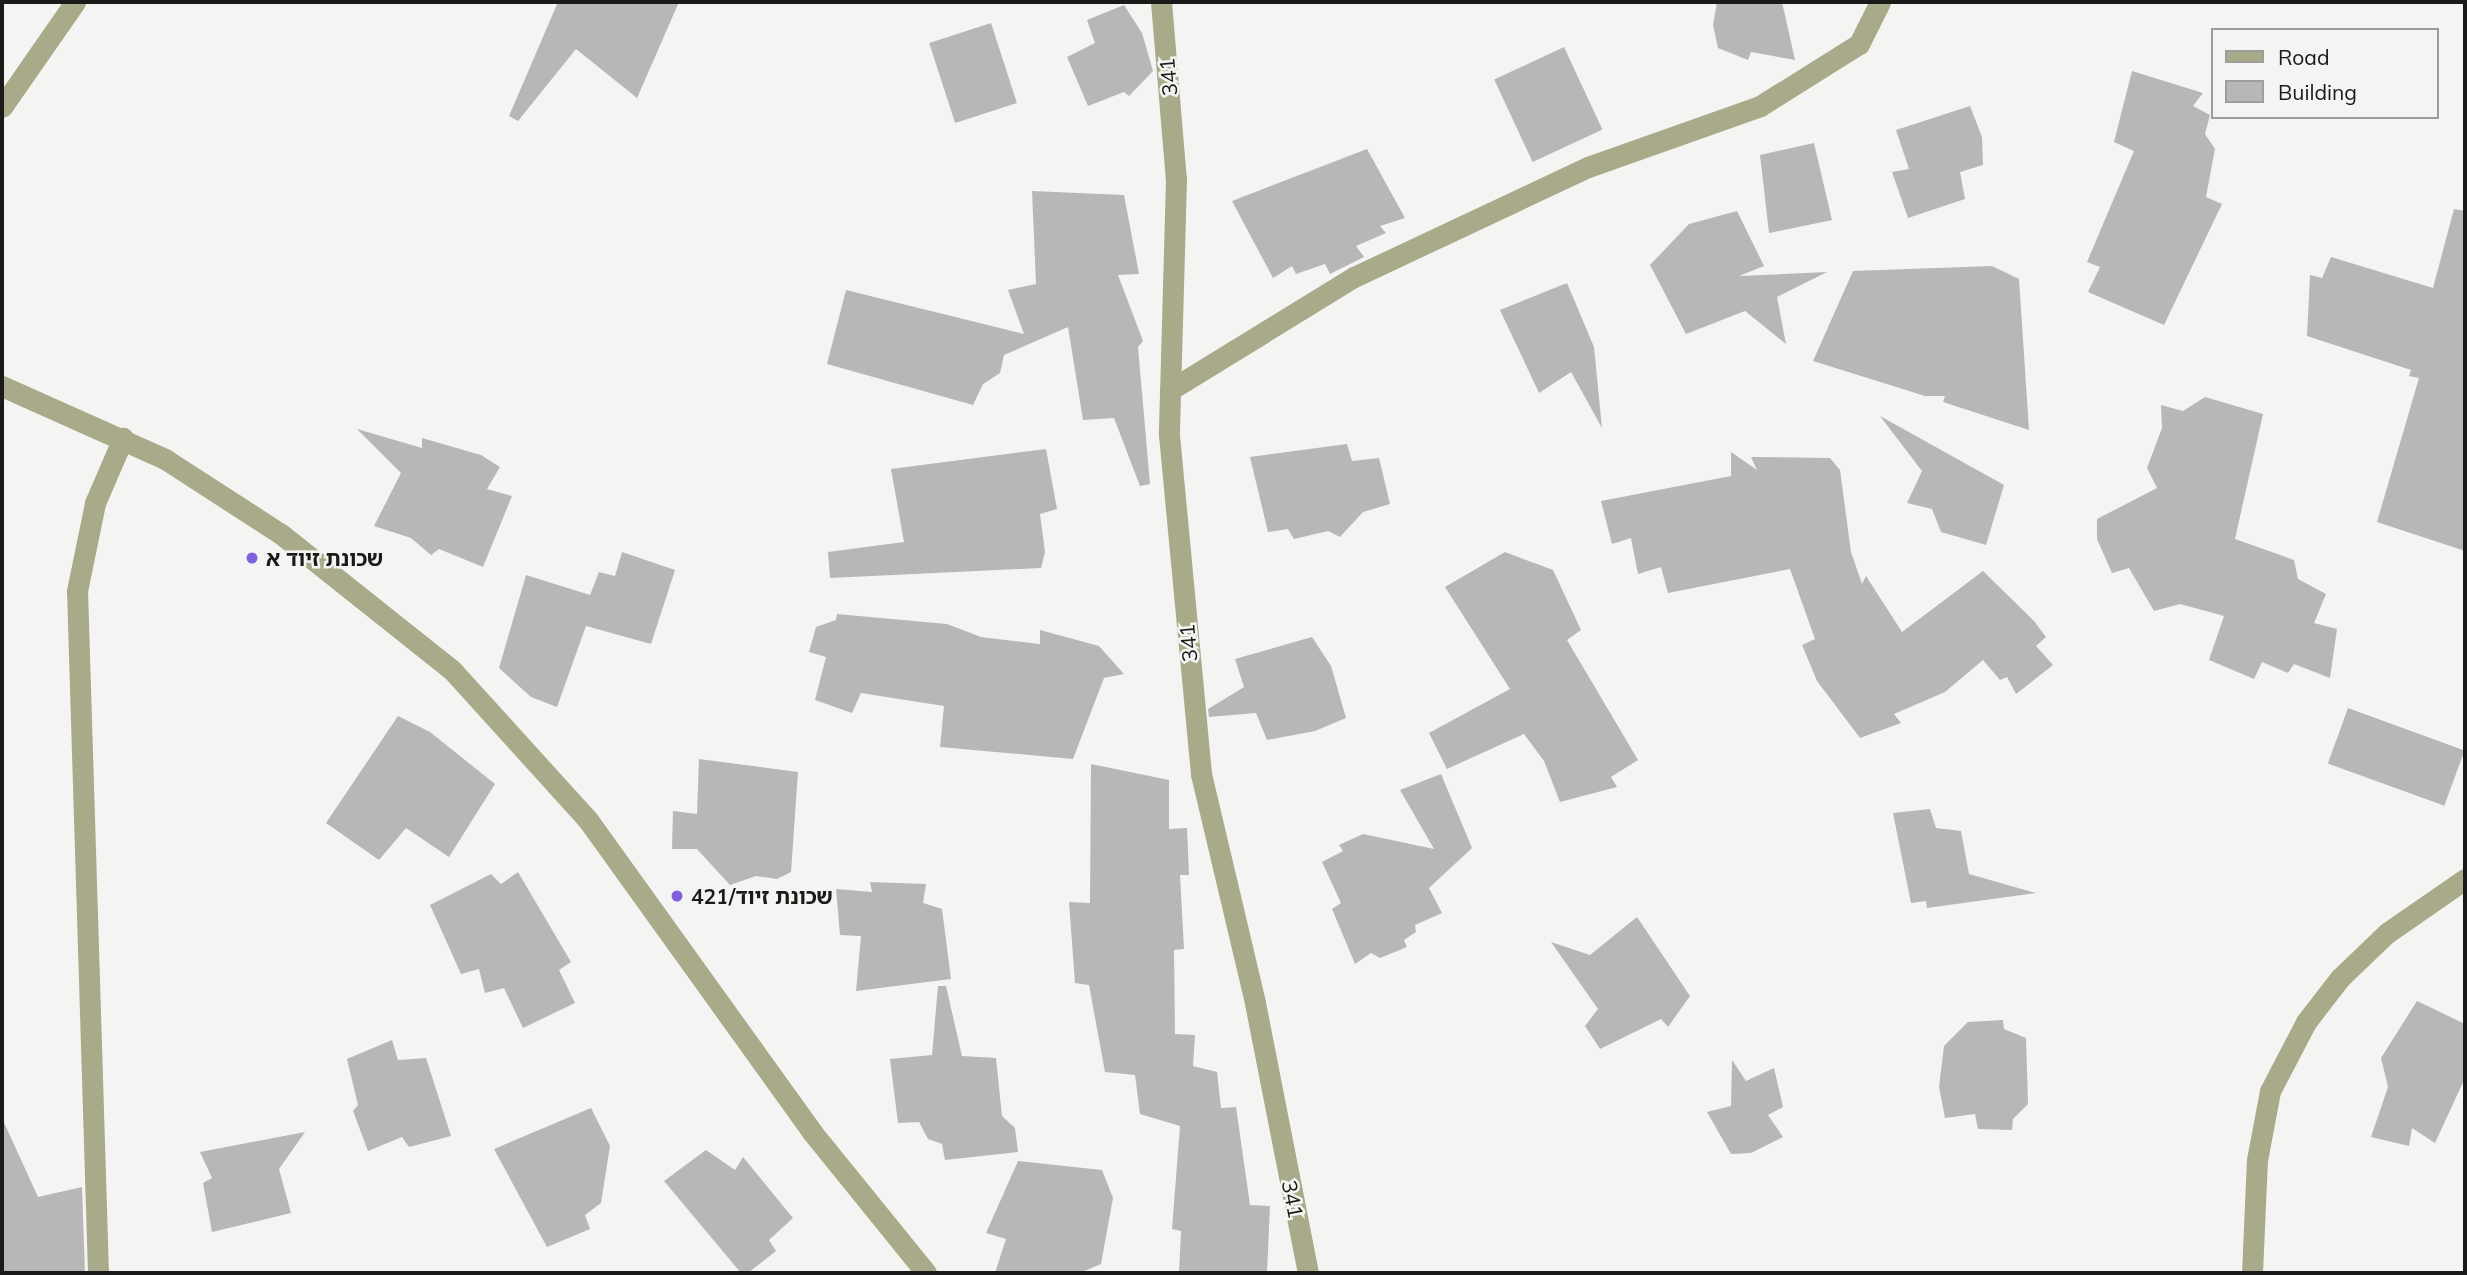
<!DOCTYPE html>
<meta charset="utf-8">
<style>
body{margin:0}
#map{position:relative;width:2467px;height:1275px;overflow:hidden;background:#f4f5f2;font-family:Mulish,"Noto Sans Hebrew",sans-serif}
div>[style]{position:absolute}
.building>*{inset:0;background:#b7b7b5;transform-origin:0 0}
.minor>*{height:21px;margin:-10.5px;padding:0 10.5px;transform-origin:10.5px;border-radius:10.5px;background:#a8aa8a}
.tertiary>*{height:21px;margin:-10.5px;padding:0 10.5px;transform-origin:10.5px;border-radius:10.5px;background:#a8aa8a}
.dots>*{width:19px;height:19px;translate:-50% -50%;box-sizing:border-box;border:4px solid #f4f5f2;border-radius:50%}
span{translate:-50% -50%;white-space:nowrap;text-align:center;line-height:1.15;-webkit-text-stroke:5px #f4f5f2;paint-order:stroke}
.street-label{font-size:21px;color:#1a1a19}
.poi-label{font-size:21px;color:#1a1a19;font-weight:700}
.left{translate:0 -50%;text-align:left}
.frame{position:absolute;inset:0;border:4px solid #1a1a19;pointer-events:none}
.legend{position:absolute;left:2211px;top:28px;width:228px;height:91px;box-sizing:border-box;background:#f4f5f2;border:2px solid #9d9d9b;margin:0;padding:9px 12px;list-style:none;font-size:21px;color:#1a1a19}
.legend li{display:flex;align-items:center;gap:14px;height:35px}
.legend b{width:35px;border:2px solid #9d9d9b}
</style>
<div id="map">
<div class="building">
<div style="clip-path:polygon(558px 2px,679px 2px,637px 98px,576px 49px,518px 121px,509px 116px)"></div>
<div style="clip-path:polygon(1717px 2px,1782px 2px,1795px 60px,1751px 52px,1748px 60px,1718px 48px,1713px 25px)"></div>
<div style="clip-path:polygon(1124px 5px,1142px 33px,1153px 71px,1129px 96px,1124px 92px,1088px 106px,1067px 57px,1095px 43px,1087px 20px)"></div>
<div style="left:991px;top:23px;width:84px;height:65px;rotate:72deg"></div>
<div style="left:1564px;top:47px;width:91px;height:77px;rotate:65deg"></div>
<div style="clip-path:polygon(2132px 71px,2203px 93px,2193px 106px,2210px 115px,2205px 134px,2215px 149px,2206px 197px,2222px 204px,2164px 325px,2088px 292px,2100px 267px,2087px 262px,2134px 151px,2114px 142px)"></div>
<div style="clip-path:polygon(1970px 106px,1982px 137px,1983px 165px,1960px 172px,1965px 199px,1908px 218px,1892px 172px,1909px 169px,1896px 130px)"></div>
<div style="clip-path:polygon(1814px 143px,1832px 220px,1769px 233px,1760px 155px)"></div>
<div style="clip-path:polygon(1367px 149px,1405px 218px,1380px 226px,1386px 233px,1356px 246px,1364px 257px,1330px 274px,1325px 264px,1296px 274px,1292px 266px,1273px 278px,1232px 201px)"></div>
<div style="clip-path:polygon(1032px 191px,1124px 195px,1139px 274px,1118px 275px,1143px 341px,1138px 347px,1150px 484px,1140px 486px,1114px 418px,1083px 420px,1068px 327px,1004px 355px,1000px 373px,983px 384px,973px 405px,827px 364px,846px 290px,1024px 334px,1008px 290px,1036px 284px)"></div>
<div style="clip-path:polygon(2454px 209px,2465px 211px,2465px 551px,2377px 522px,2419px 378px,2409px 376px,2411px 370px,2307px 336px,2310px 275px,2322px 278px,2331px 257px,2433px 288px)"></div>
<div style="clip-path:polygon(1737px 211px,1764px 266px,1739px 276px,1827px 272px,1777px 297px,1786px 344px,1745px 311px,1686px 334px,1650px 265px,1689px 224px)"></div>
<div style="clip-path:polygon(1992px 266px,2019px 279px,2029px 430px,1943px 402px,1945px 396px,1925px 396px,1813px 361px,1853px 271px)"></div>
<div style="clip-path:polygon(1567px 283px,1594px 347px,1602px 428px,1571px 372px,1539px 393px,1500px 310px)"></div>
<div style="clip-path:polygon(2205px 397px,2263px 414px,2235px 539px,2294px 560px,2298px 579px,2326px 594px,2314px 623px,2337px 629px,2330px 678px,2294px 664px,2288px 673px,2262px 662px,2254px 679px,2209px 660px,2224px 616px,2180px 604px,2154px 611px,2129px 568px,2112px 573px,2097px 539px,2097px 519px,2157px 488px,2147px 468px,2162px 428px,2161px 405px,2183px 411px)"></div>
<div style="clip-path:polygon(1880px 416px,2004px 485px,1986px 545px,1941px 532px,1932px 509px,1907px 503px,1922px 471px)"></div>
<div style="clip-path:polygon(357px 429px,422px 448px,422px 438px,481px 455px,500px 467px,487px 489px,512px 496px,483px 567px,439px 549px,431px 555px,411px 538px,374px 526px,401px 473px)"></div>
<div style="clip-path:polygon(1347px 444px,1352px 461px,1379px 458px,1390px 504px,1363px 512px,1340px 537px,1328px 531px,1294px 539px,1288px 529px,1268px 532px,1250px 457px)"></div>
<div style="clip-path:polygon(1046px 449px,1057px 509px,1040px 514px,1045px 552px,1041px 568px,830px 578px,828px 552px,904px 542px,891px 469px)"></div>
<div style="clip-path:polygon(1731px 452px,1757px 470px,1751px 457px,1830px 458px,1840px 470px,1851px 552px,1862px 584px,1866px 576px,1902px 632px,1983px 571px,2034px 621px,2046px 637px,2036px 646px,2053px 665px,2016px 694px,2007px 677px,2000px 680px,1983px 660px,1945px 692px,1894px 714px,1901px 723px,1860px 738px,1817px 681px,1802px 645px,1815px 639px,1790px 569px,1668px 593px,1661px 567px,1638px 574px,1631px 538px,1612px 544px,1601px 501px,1731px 476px)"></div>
<div style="clip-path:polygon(622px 552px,675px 570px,651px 644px,586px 626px,557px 707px,531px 697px,499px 668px,526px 575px,590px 595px,599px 572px,615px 576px)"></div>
<div style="clip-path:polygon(1505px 552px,1553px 570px,1581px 630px,1567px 640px,1638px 760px,1611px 777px,1617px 787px,1560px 802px,1544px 761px,1524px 734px,1447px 769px,1429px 733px,1510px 689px,1445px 587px)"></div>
<div style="clip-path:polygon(837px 614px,947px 624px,981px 637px,1040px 644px,1040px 630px,1099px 646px,1124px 674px,1104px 678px,1073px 759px,940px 747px,944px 706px,861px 693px,852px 713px,815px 700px,826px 657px,809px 652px,816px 627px,836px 620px)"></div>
<div style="clip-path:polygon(1312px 637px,1331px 666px,1346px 718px,1315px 731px,1267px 740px,1256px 713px,1209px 717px,1208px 709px,1244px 687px,1235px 659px)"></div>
<div style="left:2348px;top:708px;width:124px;height:59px;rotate:20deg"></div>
<div style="clip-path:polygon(398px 716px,430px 732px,495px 784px,449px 857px,406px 828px,379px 860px,326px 823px)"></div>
<div style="clip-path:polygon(699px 759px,798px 772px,791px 872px,777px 879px,756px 876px,730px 885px,697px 849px,672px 849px,673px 811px,697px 814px)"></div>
<div style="clip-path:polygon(1091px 764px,1169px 780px,1169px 829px,1187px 828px,1189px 875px,1180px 875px,1184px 949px,1174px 950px,1175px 1034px,1195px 1035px,1193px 1066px,1217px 1072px,1221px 1108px,1236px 1107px,1250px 1205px,1270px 1206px,1267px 1273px,1179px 1273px,1181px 1231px,1172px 1229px,1180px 1126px,1140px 1114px,1135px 1075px,1105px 1072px,1089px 985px,1075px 983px,1069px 902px,1090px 903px)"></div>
<div style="clip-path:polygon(1441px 774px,1472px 848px,1429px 888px,1442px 913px,1415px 925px,1416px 932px,1404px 940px,1407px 947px,1380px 958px,1371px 953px,1355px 964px,1332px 909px,1341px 903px,1322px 862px,1343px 851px,1339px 845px,1363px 834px,1434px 849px,1400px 790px)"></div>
<div style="clip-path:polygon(1930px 809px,1936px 828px,1961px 831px,1969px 874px,2036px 893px,1927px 908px,1926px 901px,1911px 903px,1893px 813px)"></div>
<div style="clip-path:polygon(518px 872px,571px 962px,559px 970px,575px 1003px,523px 1028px,504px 988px,485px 993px,479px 969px,461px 974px,430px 905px,491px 874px,501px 884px)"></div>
<div style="clip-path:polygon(870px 882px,926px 884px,923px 903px,942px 909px,951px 979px,856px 991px,861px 936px,840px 935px,836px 889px,872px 892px)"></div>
<div style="clip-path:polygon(1637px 917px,1690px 996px,1668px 1027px,1661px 1019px,1600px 1049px,1585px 1026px,1598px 1009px,1551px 942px,1590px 955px)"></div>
<div style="clip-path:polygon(938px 986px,946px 986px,962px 1056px,996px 1058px,1002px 1116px,1015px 1128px,1018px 1152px,945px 1160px,942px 1144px,928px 1139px,919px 1122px,898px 1123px,890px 1059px,932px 1055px)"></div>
<div style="clip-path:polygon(2417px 1001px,2465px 1024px,2465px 1078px,2435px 1143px,2412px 1128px,2409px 1146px,2371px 1137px,2388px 1087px,2381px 1058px)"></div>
<div style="clip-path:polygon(2003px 1020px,2004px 1029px,2026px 1038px,2028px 1104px,2013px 1119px,2012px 1130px,1978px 1129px,1975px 1114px,1945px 1118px,1939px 1087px,1944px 1046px,1968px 1022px)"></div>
<div style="clip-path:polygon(392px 1040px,398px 1060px,426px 1058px,451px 1136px,409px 1147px,402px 1137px,368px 1151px,353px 1111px,358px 1105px,347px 1059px)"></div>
<div style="clip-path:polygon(1732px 1060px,1746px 1081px,1774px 1068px,1783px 1107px,1768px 1115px,1783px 1137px,1751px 1153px,1731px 1154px,1707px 1112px,1731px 1106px)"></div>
<div style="clip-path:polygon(591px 1108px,610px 1146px,601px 1203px,585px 1215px,590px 1229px,547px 1247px,494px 1149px)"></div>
<div style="clip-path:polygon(2px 1118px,38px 1197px,82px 1187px,85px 1273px,2px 1273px)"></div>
<div style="clip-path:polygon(305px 1132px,279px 1169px,291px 1213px,212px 1232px,203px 1183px,212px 1178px,200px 1152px)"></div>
<div style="clip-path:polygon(706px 1150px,735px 1170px,743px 1157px,793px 1218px,769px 1240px,776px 1251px,748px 1273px,741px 1273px,664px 1181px)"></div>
<div style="clip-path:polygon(1018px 1161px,1102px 1170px,1113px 1198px,1101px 1264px,1080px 1273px,995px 1273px,1006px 1239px,986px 1233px)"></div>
</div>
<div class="minor">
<div style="left:1161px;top:2px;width:178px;rotate:85.2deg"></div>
<div style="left:1176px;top:179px;width:256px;rotate:91.6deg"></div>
<div style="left:1169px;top:435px;width:341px;rotate:84.6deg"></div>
<div style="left:1201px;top:774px;width:235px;rotate:76.7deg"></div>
<div style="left:1255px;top:1003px;width:275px;rotate:78.9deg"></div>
<div style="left:2px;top:107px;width:128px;rotate:-55.2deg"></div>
<div style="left:1170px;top:390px;width:216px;rotate:-31.6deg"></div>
<div style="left:1354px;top:277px;width:259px;rotate:-25.2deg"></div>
<div style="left:1588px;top:167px;width:182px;rotate:-19.5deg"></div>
<div style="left:1760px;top:106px;width:117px;rotate:-32.1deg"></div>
<div style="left:1859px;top:44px;width:47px;rotate:-63.4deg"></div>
<div style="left:98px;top:1273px;width:682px;rotate:-91.76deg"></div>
<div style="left:77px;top:591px;width:90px;rotate:-78.4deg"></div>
<div style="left:95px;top:503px;width:71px;rotate:-66.7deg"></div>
<div style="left:2252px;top:1273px;width:113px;rotate:-87.5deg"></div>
<div style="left:2257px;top:1160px;width:70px;rotate:-79.3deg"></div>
<div style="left:2270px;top:1091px;width:78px;rotate:-62.4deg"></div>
<div style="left:2306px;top:1022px;width:56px;rotate:-52.3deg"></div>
<div style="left:2340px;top:978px;width:65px;rotate:-43.8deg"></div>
<div style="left:2387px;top:933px;width:95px;rotate:-34.7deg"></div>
</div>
<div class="tertiary">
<div style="left:2px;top:386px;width:179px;rotate:24.1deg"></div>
<div style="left:165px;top:459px;width:138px;rotate:32.9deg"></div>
<div style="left:281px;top:534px;width:218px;rotate:38.5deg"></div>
<div style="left:452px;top:670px;width:202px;rotate:47.8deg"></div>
<div style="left:588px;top:820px;width:384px;rotate:54.3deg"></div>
<div style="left:812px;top:1132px;width:181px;rotate:51deg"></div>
</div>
<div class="dots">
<div style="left:252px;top:558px;background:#8061dc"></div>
<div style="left:677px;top:896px;background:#8061dc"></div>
</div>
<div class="street-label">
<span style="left:1168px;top:77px;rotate:-95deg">341</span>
<span style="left:1188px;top:643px;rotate:-95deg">341</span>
<span style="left:1293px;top:1199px;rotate:79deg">341</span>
</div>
<div class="poi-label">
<span class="left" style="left:266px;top:558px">שכונת זיוד א</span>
<span class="left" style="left:691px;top:896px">שכונת זיוד/421</span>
</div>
<div class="frame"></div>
<ul class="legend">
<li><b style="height:9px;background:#a8aa8a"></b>Road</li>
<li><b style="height:19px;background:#b7b7b5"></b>Building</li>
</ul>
</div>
